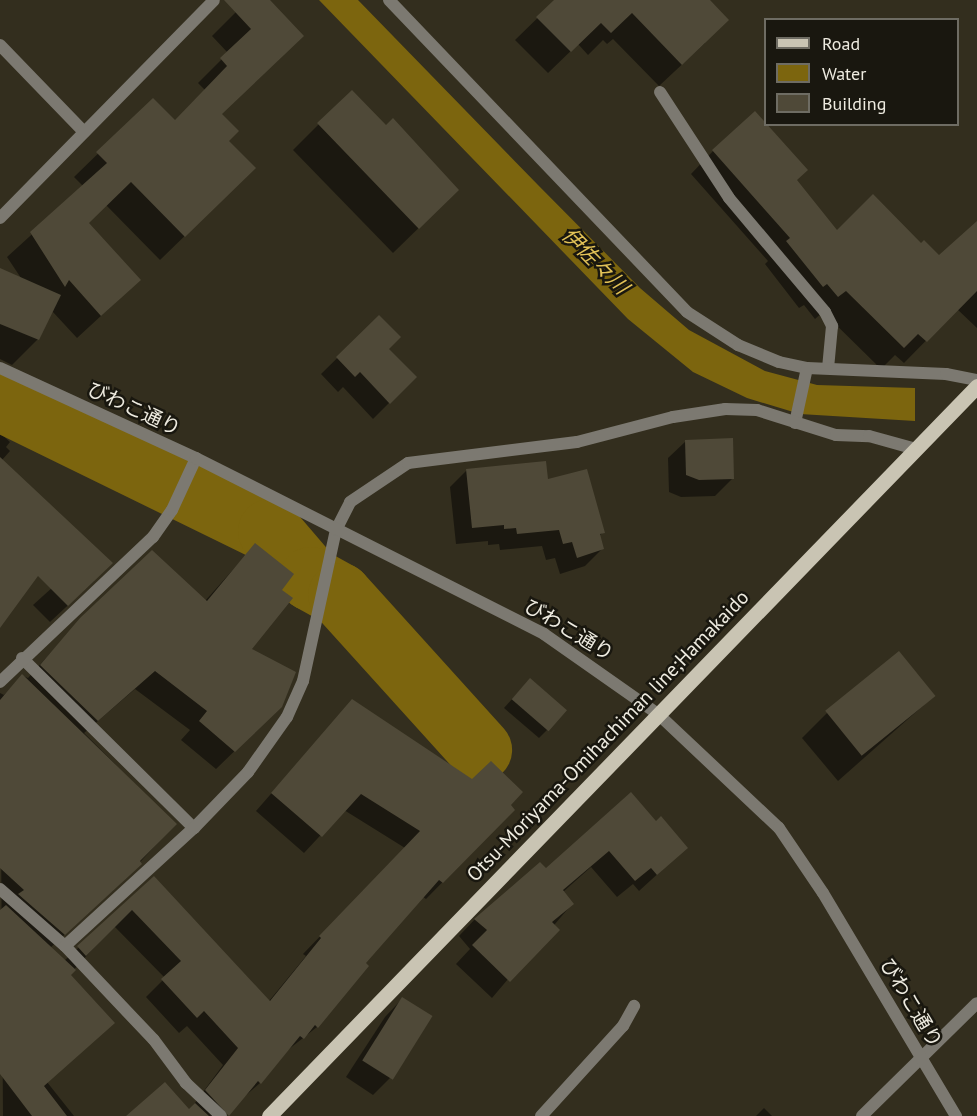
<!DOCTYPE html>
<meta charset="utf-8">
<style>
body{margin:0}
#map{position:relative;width:977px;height:1116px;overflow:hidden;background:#332e1e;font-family:"PT Sans","Noto Sans JP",sans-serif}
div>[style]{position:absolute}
.water>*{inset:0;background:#7c650e}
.shadow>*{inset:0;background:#0007}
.river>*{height:64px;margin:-32px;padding:0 32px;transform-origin:32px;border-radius:32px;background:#7c650e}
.building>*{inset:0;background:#4f4938;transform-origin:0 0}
.service>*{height:12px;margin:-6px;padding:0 6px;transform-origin:6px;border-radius:6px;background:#7c7971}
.minor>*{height:12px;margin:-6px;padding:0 6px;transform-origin:6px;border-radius:6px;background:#7c7971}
.tertiary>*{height:12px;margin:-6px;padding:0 6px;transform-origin:6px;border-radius:6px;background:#7c7971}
.primary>*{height:15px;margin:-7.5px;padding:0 7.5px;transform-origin:7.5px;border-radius:7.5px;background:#c9c4b3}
span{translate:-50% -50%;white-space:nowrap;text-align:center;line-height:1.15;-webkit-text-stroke:5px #19170f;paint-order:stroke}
.street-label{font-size:20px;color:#eeebe0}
.water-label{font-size:21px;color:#e2c257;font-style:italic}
.legend{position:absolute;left:764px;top:18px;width:195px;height:108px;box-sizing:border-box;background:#19170f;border:2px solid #6e6c63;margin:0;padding:8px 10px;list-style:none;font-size:18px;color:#eeebe0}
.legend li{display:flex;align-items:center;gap:12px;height:30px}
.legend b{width:30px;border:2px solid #6e6c63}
</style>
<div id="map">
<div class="water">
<div style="clip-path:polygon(319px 0,358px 0,538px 185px,640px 288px,689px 330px,765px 371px,817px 385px,915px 388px,915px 421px,800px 414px,747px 398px,693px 372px,628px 319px)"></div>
</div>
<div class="shadow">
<div style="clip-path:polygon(248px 0,268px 0,221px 115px,230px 192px,160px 260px,106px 205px,87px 224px,115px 303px,77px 338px,52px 311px,38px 339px,12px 365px,0 359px,0 269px,21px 278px,7px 257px,84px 187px,74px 177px,153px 100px,174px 122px,205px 90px,198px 83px,228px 53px,212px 36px)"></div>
<div style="clip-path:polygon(556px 0,705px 0,705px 43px,659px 86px,613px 39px,607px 44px,603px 40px,588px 55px,578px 44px,548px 73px,515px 40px)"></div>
<div style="clip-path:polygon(351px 92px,432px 215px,393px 253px,293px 150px)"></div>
<div style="clip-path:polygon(713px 151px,796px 180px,837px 232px,921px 246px,939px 257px,977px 223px,977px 328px,957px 309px,904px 363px,895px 355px,881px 369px,823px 312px,815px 319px,804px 305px,799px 308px,765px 264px,768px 261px,691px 174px)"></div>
<div style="clip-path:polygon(379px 317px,387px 349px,415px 377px,373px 419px,343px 387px,338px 392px,321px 374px)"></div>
<div style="clip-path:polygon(0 433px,10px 442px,6px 447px,10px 451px,2px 460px,0 571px)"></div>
<div style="clip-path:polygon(686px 441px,733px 478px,715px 496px,681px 497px,669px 492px,668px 458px)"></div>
<div style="clip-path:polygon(467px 470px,547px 481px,603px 532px,599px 536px,602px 549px,585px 566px,560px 574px,555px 558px,546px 560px,542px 546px,500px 550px,499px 544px,488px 545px,488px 541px,456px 544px,450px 487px)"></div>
<div style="clip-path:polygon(255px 545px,280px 590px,249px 650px,295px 673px,281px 706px,216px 769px,181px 740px,190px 730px,135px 689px,84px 733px,175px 824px,120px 884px,50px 948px,64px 961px,154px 878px,269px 1001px,306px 956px,303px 954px,405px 848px,344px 810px,304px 853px,256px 811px,352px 701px,513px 810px,426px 899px,423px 897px,364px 963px,317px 1027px,284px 1053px,260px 1083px,222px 1116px,130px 1116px,189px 1111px,223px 1065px,187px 1026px,179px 1033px,146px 997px,165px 978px,114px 926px,69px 975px,47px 1082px,74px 1116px,3px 1116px,0 693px,4px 695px,23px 676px,28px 678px,81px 619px,205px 601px)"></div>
<div style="clip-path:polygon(96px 548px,94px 581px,50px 622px,33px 605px)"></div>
<div style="clip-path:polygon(522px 688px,547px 730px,539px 738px,504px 708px)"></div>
<div style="clip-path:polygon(934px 696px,838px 781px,802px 738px,827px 713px)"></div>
<div style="clip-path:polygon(656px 823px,686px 848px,639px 891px,633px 884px,617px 897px,591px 867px,563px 892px,572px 904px,492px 998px,456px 964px,470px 949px,459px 936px,476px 918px,546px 871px)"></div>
<div style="clip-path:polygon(402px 999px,390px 1078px,373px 1095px,346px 1077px,385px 1017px)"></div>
<div style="clip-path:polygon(764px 1108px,772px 1116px,756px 1116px)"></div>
</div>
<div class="river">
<div style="left:0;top:399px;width:301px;rotate:26.1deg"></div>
<div style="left:270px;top:531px;width:63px;rotate:49.5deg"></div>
<div style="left:311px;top:579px;width:33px;rotate:29deg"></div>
<div style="left:340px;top:595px;width:209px;rotate:47.9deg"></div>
</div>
<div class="building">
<div style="clip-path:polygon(224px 0,270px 0,304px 36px,222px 114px,239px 131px,229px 141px,256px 168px,185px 237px,131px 182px,89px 223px,141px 280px,101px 316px,69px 280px,65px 287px,30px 232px,107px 163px,96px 152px,153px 98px,175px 120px,227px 66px,220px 58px,251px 29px)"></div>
<div style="clip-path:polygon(554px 0,710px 0,729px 20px,682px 65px,632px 13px,611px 33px,601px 23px,571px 52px,536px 17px)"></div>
<div style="clip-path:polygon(352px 90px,386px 125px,393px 118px,459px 190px,419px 229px,317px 123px)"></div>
<div style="clip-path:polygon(755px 111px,808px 170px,797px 180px,837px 230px,873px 194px,921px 243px,924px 240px,939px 255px,977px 221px,977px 291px,927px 342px,918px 334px,904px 348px,846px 291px,838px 297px,827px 284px,823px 287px,786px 241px,790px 238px,712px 150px)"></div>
<div style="clip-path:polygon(0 268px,61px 295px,39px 340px,0 324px)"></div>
<div style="clip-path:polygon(379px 315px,401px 337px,389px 349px,417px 377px,390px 404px,360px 372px,355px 377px,336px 357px)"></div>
<div style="clip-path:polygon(733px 438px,734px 479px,699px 480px,686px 475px,685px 440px)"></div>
<div style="clip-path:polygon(0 457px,113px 563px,68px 606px,38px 576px,0 628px)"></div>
<div style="clip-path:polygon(546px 461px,548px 479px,587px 469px,605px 533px,600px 534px,604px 549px,577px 558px,572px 542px,563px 544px,559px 530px,517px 534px,516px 528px,504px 529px,504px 525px,472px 528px,466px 469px)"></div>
<div style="clip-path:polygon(255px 543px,294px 574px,282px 590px,293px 598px,252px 649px,296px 672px,282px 707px,235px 752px,199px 721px,207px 711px,155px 671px,98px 721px,40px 665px,80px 618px,152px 550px,207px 601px)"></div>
<div style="left:899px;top:651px;width:58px;height:95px;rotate:51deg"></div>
<div style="clip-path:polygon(22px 674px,177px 824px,140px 861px,142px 864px,65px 935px,18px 894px,24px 890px,0 868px,0 700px)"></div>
<div style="left:530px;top:678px;width:49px;height:28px;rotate:41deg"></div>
<div style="clip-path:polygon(352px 699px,472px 779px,491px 761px,523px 792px,511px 805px,515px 810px,443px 883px,439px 880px,366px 963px,369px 966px,318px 1028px,315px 1025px,304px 1039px,300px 1036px,261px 1084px,258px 1081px,229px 1116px,205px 1090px,238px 1048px,204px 1011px,197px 1018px,161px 979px,181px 961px,132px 910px,86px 956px,77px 946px,154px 876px,270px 1001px,321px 938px,319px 936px,420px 831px,361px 794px,322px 837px,271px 793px)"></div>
<div style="clip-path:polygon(631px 792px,656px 821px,661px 816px,688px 848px,657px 875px,651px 868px,635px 881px,609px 851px,563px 890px,574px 904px,552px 922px,560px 930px,510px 982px,472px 945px,487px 930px,474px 919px,540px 862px,546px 868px)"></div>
<div style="clip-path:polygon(6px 905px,76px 970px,71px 975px,115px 1023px,44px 1086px,67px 1116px,32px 1116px,0 1074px,0 910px)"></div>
<div style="left:402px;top:997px;width:36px;height:75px;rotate:32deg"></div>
<div style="clip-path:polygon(165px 1082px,189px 1109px,195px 1103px,209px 1116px,126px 1116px)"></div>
</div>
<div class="service">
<div style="left:0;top:45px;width:121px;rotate:46deg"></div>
<div style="left:660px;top:92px;width:126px;rotate:56.9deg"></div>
<div style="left:729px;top:198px;width:149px;rotate:49.9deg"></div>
<div style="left:825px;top:312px;width:16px;rotate:63deg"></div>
<div style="left:832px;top:326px;width:42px;rotate:95.4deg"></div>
<div style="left:22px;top:658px;width:242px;rotate:44.7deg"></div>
<div style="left:0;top:682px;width:211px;rotate:-43.5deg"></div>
<div style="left:153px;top:537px;width:33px;rotate:-55deg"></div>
<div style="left:172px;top:510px;width:57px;rotate:-65.2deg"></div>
</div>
<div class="minor">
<div style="left:389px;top:0;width:431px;rotate:46.3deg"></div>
<div style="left:687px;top:312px;width:61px;rotate:32.9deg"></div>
<div style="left:738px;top:345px;width:44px;rotate:22.5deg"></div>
<div style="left:779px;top:362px;width:29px;rotate:12deg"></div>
<div style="left:807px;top:368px;width:139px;rotate:2.5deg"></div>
<div style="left:946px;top:374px;width:32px;rotate:11deg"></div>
<div style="left:0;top:218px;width:305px;rotate:-45.5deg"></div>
<div style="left:795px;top:423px;width:56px;rotate:-77.7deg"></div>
<div style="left:0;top:889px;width:86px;rotate:41.2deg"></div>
<div style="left:65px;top:946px;width:129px;rotate:46.6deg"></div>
<div style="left:154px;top:1040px;width:54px;rotate:53.3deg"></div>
<div style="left:186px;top:1083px;width:48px;rotate:43.3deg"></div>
<div style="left:65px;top:946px;width:175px;rotate:-42.5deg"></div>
<div style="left:194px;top:828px;width:78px;rotate:-46deg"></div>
<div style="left:248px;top:772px;width:67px;rotate:-54.7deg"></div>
<div style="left:287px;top:717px;width:39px;rotate:-66deg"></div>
<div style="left:303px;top:681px;width:155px;rotate:-77.7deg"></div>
<div style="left:336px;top:530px;width:31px;rotate:-63deg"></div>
<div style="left:350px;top:502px;width:70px;rotate:-33.9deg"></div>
<div style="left:408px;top:463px;width:170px;rotate:-7.1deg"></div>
<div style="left:577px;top:442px;width:99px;rotate:-14.6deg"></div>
<div style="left:673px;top:417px;width:53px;rotate:-8.7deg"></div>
<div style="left:725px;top:409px;width:32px;rotate:2deg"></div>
<div style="left:757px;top:410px;width:83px;rotate:17.6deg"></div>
<div style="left:836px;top:435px;width:33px;rotate:2deg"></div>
<div style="left:869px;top:436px;width:49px;rotate:15.5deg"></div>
<div style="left:541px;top:1116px;width:122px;rotate:-47.7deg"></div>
<div style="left:623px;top:1026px;width:23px;rotate:-61deg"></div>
<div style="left:862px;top:1116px;width:161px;rotate:-44.5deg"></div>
</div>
<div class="tertiary">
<div style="left:0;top:368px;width:216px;rotate:24.7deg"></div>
<div style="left:196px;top:458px;width:390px;rotate:26.8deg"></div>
<div style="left:544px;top:634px;width:139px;rotate:35.1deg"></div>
<div style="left:658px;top:714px;width:166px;rotate:43.3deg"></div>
<div style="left:779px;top:828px;width:78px;rotate:55.9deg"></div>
<div style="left:823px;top:893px;width:260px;rotate:59.2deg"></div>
</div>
<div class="primary">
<div style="left:269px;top:1116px;width:1017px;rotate:-45.88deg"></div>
</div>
<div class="street-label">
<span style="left:134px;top:409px;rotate:25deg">びわこ通り</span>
<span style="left:569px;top:630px;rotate:31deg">びわこ通り</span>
<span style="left:608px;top:736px;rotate:-46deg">Otsu-Moriyama-Omihachiman line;Hamakaido</span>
<span style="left:911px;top:1003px;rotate:59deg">びわこ通り</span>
</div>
<div class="water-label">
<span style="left:595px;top:261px;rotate:45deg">伊佐々川</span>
</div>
<ul class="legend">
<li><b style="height:8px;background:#c9c4b3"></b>Road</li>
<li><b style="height:16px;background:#7c650e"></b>Water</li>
<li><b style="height:16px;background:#4f4938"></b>Building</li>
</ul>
</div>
